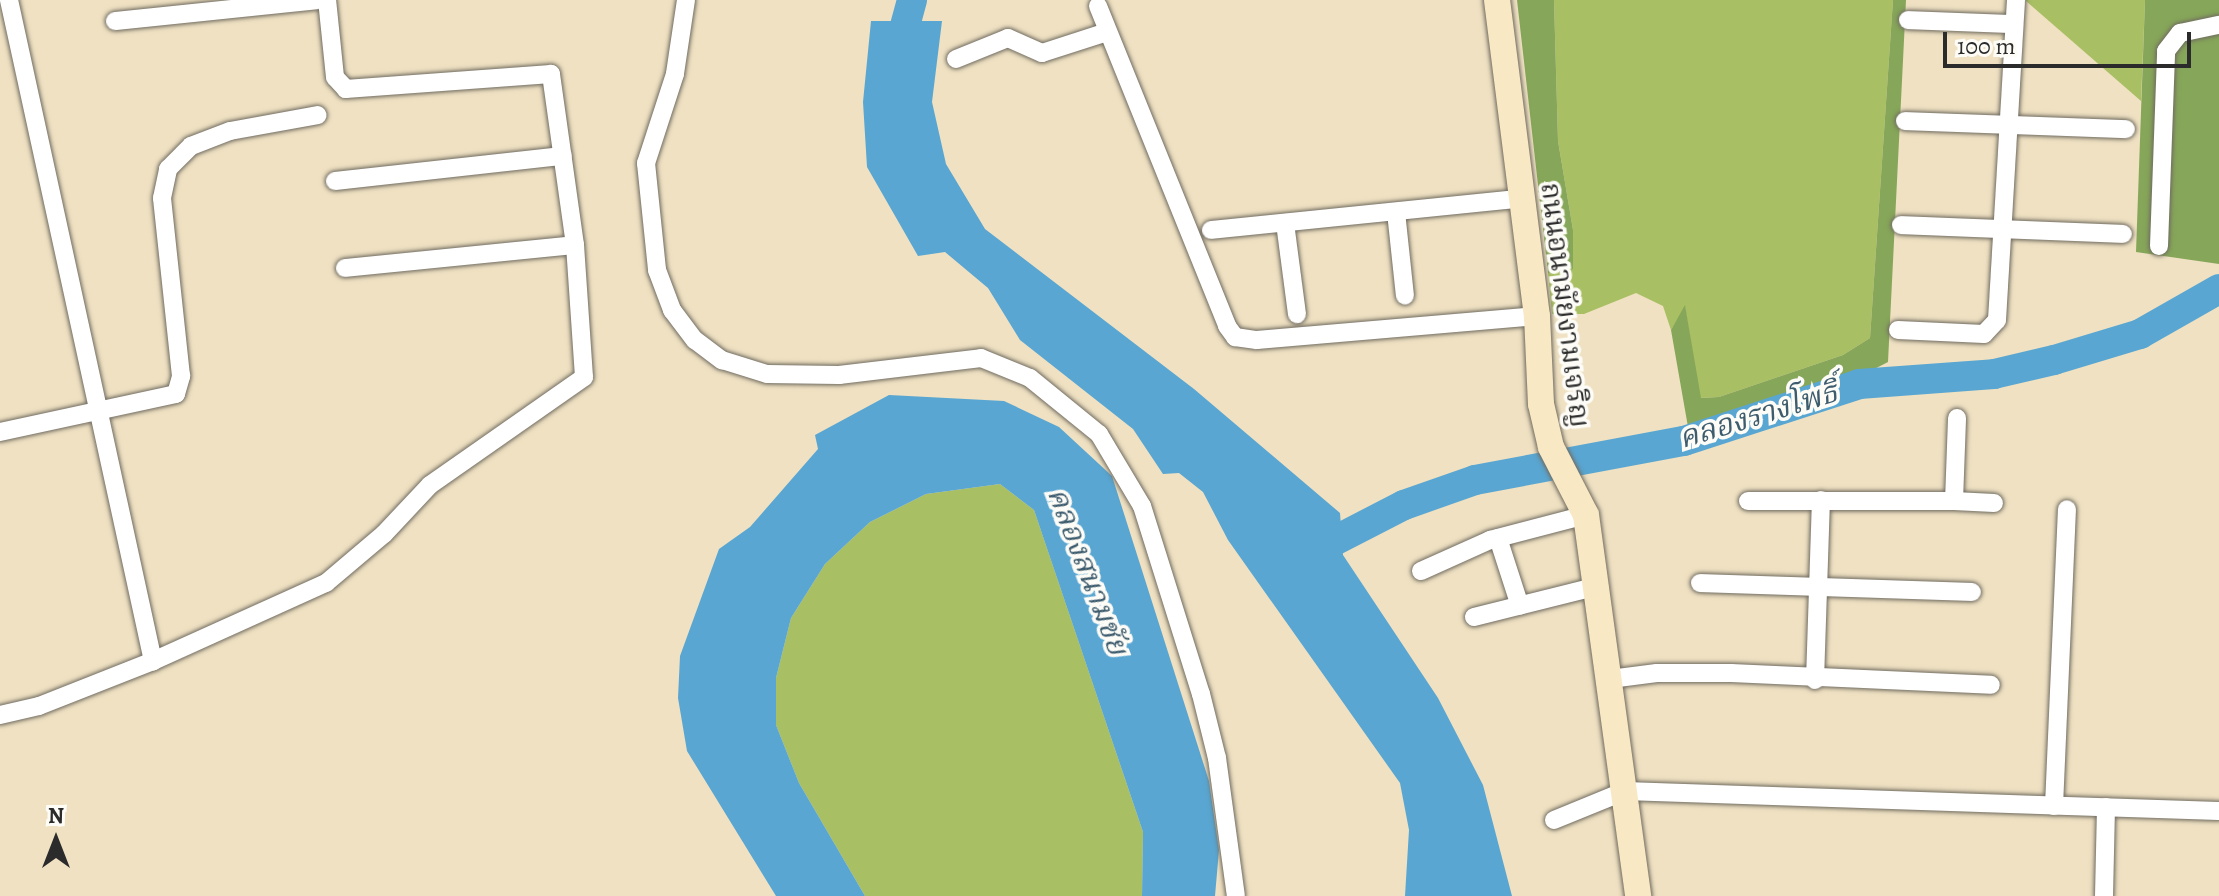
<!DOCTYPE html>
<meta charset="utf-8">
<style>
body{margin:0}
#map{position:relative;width:2219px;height:896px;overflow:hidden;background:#efe1c2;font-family:Alegreya,"Noto Serif Thai",serif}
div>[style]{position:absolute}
.green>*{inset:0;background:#a9bf63}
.forest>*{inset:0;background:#86a659}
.water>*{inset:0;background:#59a6d2}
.river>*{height:30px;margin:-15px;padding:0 15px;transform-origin:15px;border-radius:15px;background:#59a6d2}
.roads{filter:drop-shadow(0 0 2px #706b60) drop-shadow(0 0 2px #706b60)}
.street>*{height:18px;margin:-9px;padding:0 9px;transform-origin:9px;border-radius:9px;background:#fff}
.secondary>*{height:26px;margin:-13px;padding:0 13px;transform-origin:13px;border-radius:13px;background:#f8e8c3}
span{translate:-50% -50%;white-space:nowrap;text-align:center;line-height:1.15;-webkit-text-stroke:7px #fdfcf7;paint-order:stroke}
.street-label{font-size:28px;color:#2b2b2b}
.water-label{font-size:30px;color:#3d5c6e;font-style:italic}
.north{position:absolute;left:16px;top:800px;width:80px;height:80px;-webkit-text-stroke:6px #fdfcf7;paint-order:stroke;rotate:0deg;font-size:22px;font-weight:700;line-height:32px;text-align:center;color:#2b2b2b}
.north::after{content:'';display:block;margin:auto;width:28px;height:36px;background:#2b2b2b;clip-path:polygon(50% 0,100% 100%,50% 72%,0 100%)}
.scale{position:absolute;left:1943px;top:32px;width:248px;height:36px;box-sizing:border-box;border:4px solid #2b2b2b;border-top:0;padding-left:10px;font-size:24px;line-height:28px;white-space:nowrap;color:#2b2b2b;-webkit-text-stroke:6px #fdfcf7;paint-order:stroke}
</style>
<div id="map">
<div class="green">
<div style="clip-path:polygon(1554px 0,1893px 0,1870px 338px,1843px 355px,1719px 397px,1700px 398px,1685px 307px,1671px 330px,1663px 306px,1636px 293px,1584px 314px,1552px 314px,1548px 273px,1573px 268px,1573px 230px,1558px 141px)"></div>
<div style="clip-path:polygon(2145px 0,2141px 101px,2026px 1px,2026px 0)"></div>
<div style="clip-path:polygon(1000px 484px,1034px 510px,1143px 832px,1142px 896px,865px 896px,799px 783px,776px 725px,776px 678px,791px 618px,825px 564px,870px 522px,926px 494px)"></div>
</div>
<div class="forest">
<div style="clip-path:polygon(1517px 0,1554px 0,1558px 141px,1573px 230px,1573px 269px,1548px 273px)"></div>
<div style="clip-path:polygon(1893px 0,1906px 0,1888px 362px,1847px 383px,1708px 426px,1688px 427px,1671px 330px,1685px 305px,1701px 398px,1719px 397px,1843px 355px,1870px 338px)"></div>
<div style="clip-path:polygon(2145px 0,2219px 0,2219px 264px,2136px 252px)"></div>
</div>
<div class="water">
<div style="clip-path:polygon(871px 21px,942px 21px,932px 102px,946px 164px,985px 229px,1194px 389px,1340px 513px,1343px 555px,1438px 698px,1483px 785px,1512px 896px,1405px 896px,1409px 830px,1400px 783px,1228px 540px,1203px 492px,1179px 473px,1163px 474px,1133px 429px,1020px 340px,988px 288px,945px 252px,918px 256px,867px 167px,863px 102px)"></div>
<div style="clip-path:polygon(889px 395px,1004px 401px,1059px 427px,1112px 476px,1209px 781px,1219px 850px,1215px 896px,1142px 896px,1143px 832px,1034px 510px,1000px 484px,926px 494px,870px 522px,825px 564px,791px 618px,776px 678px,776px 725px,799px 783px,865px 896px,776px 896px,687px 751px,678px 698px,680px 656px,719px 549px,750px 527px,818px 449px,815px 435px)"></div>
</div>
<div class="river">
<div style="left:896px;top:59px;width:61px;rotate:-74.8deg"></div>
<div style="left:1305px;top:556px;width:111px;rotate:-27.3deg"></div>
<div style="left:1404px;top:505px;width:75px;rotate:-19.4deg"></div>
<div style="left:1475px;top:480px;width:213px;rotate:-10.6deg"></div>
<div style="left:1684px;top:441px;width:184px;rotate:-18deg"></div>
<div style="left:1859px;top:384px;width:135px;rotate:-4.2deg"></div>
<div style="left:1994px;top:374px;width:62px;rotate:-13.1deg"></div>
<div style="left:2054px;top:360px;width:90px;rotate:-16.8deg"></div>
<div style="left:2140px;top:334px;width:91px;rotate:-29.7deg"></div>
</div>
<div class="roads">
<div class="street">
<div style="left:9px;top:0;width:677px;rotate:77.71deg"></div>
<div style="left:686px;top:0;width:75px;rotate:98.5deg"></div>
<div style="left:675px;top:74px;width:94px;rotate:108deg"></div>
<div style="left:646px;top:163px;width:108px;rotate:84.1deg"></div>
<div style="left:657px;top:270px;width:43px;rotate:69.4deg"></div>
<div style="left:672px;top:310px;width:38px;rotate:53deg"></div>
<div style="left:695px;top:340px;width:34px;rotate:37deg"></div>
<div style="left:722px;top:360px;width:47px;rotate:17.3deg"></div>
<div style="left:767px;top:374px;width:72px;rotate:0.8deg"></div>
<div style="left:839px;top:375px;width:143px;rotate:-6.8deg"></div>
<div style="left:981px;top:358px;width:53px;rotate:22.2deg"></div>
<div style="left:1030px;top:378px;width:89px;rotate:39.1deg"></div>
<div style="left:1099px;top:434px;width:84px;rotate:59.2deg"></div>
<div style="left:1142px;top:506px;width:197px;rotate:72.6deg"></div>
<div style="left:1201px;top:694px;width:66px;rotate:76deg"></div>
<div style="left:1217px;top:758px;width:139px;rotate:82.2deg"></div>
<div style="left:1098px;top:6px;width:345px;rotate:68deg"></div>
<div style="left:1227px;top:326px;width:14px;rotate:54deg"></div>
<div style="left:1235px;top:337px;width:22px;rotate:8deg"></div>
<div style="left:1257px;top:340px;width:281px;rotate:-4.9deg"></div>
<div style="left:1908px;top:20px;width:106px;rotate:2.2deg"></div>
<div style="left:115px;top:21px;width:203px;rotate:-5.9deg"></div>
<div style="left:956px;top:59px;width:56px;rotate:-22deg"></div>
<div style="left:1008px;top:38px;width:37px;rotate:24deg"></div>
<div style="left:1042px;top:53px;width:68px;rotate:-17.9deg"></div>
<div style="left:1905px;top:121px;width:221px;rotate:2.1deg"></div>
<div style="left:335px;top:181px;width:229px;rotate:-6.3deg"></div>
<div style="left:1396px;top:212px;width:84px;rotate:83.9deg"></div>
<div style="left:1285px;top:223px;width:92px;rotate:82.5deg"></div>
<div style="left:1901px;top:225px;width:222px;rotate:2.3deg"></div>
<div style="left:1211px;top:230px;width:309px;rotate:-5.8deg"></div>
<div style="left:2159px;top:246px;width:195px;rotate:-87.9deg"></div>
<div style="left:2166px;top:51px;width:23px;rotate:-52deg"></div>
<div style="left:2180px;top:33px;width:40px;rotate:-12deg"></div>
<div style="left:345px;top:268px;width:231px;rotate:-5.7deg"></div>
<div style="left:1898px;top:330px;width:86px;rotate:2.7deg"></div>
<div style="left:1984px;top:334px;width:19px;rotate:-47deg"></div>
<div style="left:1997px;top:320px;width:321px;rotate:-86.6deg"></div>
<div style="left:0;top:432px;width:180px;rotate:-12.2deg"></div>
<div style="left:176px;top:394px;width:19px;rotate:-74deg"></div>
<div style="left:181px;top:376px;width:179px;rotate:-96.1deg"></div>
<div style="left:162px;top:198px;width:30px;rotate:-78deg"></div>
<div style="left:168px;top:169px;width:33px;rotate:-45deg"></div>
<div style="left:191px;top:146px;width:42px;rotate:-21deg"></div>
<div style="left:230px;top:131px;width:89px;rotate:-10.3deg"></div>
<div style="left:1748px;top:501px;width:206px"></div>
<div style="left:1954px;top:501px;width:83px;rotate:-87.9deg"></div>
<div style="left:1954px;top:501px;width:40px;rotate:2.9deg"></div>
<div style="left:1498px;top:538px;width:71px;rotate:72.1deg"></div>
<div style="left:1421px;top:571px;width:76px;rotate:-24.2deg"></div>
<div style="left:1490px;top:540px;width:99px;rotate:-14.6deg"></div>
<div style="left:1700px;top:583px;width:272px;rotate:1.9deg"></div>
<div style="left:1474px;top:617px;width:128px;rotate:-14deg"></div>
<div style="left:1610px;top:679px;width:47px;rotate:-7.3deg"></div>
<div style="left:1657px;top:673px;width:74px"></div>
<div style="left:1731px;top:673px;width:260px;rotate:2.6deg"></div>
<div style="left:1815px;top:680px;width:180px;rotate:-88.1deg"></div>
<div style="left:0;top:715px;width:40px;rotate:-13deg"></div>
<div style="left:39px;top:706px;width:123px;rotate:-21.5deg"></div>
<div style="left:153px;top:661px;width:190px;rotate:-24.3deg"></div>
<div style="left:326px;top:583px;width:76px;rotate:-40.2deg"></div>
<div style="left:384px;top:534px;width:67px;rotate:-46.8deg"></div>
<div style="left:430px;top:485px;width:188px;rotate:-35deg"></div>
<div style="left:584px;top:377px;width:132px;rotate:-93.9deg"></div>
<div style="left:575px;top:245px;width:173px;rotate:-98deg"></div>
<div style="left:551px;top:74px;width:206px;rotate:175.8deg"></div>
<div style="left:346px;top:89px;width:16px;rotate:-133deg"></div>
<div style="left:335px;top:77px;width:77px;rotate:-95.9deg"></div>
<div style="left:2054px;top:806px;width:297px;rotate:-87.5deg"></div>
<div style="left:1554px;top:820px;width:77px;rotate:-22.2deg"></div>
<div style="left:1625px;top:791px;width:594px;rotate:1.93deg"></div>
<div style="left:2104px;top:896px;width:89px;rotate:-88.7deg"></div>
</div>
<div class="secondary">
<div style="left:1497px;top:0;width:319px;rotate:82.8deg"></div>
<div style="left:1537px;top:316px;width:88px;rotate:87.4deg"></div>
<div style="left:1541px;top:404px;width:44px;rotate:76.9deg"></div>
<div style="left:1551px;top:447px;width:76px;rotate:62.8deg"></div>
<div style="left:1586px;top:515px;width:385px;rotate:82.2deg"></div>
</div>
</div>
<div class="street-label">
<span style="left:1565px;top:305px;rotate:83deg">ถนนอนามัยงามเจริญ</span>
</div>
<div class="water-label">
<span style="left:1758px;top:415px;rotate:-17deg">คลองรางโพธิ์</span>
<span style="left:1088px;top:571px;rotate:69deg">คลองสนามชัย</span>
</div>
<div class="north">N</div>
<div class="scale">100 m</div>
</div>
